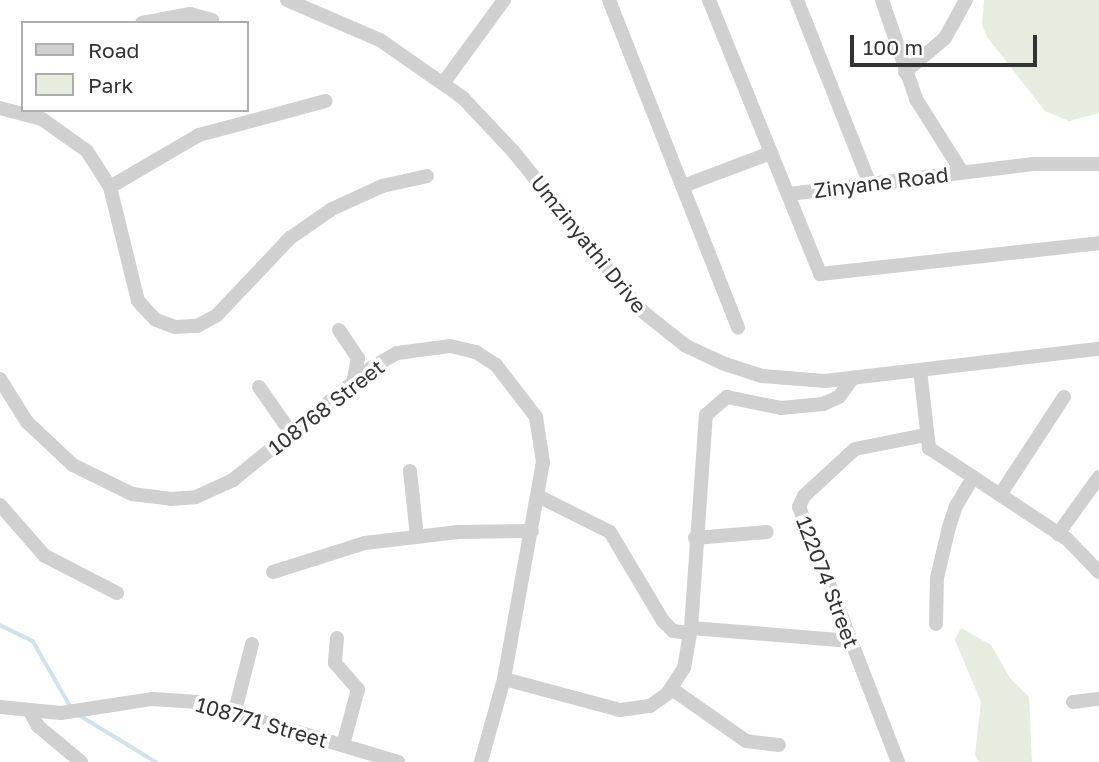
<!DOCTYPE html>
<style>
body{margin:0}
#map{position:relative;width:1099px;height:762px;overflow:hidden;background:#fff;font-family:"Golos Text",sans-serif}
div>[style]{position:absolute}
.green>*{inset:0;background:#e6ecdf}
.stream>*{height:3.5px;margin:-1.75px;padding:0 1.75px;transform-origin:1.75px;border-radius:1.75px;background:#cfe2ee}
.minor>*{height:14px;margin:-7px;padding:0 7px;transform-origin:7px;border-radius:7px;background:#d0d0d0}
span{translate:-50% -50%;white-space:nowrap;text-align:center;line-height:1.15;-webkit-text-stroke:7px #fff;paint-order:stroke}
.street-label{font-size:21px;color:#333}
.legend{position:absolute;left:21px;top:21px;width:228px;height:91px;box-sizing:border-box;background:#fff;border:2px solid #adadad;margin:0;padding:9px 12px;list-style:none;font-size:21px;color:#333}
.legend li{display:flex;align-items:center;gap:14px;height:35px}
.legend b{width:35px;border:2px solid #adadad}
.scale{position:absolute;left:850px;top:35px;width:187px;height:32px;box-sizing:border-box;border:4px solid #333;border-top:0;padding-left:9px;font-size:21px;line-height:24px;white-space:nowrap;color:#333;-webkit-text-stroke:5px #fff;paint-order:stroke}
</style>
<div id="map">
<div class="green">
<div style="clip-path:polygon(984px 0,1099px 0,1099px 113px,1069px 121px,1045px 111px,987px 37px,982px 25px)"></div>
<div style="clip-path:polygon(961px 628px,991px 645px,1010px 678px,1029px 697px,1032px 762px,979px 762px,975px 755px,981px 702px,955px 640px)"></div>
</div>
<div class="stream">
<div style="left:0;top:625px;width:37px;rotate:26deg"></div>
<div style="left:33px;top:641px;width:76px;rotate:60.1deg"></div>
<div style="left:79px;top:715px;width:90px;rotate:31.4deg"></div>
</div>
<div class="minor">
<div style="left:287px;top:0;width:101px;rotate:23.3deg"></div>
<div style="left:380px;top:40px;width:101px;rotate:34.9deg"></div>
<div style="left:463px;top:98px;width:73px;rotate:46.7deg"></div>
<div style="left:513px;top:151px;width:206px;rotate:51.1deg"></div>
<div style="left:642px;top:311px;width:56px;rotate:38.5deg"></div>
<div style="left:686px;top:346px;width:40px;rotate:25deg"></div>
<div style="left:722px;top:363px;width:42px;rotate:18deg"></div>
<div style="left:762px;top:376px;width:63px;rotate:4.5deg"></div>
<div style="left:825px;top:381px;width:276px;rotate:-6.7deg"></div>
<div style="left:609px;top:0;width:352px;rotate:68.5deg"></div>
<div style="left:709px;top:0;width:296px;rotate:67.9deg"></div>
<div style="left:820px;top:274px;width:281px;rotate:-6.3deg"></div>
<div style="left:797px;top:0;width:198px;rotate:68.4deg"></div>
<div style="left:882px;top:0;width:105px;rotate:71deg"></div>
<div style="left:916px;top:99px;width:86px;rotate:57.8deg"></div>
<div style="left:142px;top:23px;width:49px;rotate:-10.6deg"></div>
<div style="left:190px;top:14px;width:23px;rotate:15deg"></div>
<div style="left:905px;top:72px;width:52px;rotate:-40.4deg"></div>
<div style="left:945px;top:38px;width:43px;rotate:-61.1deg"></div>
<div style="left:444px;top:82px;width:102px;rotate:-53.8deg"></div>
<div style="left:0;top:108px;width:43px;rotate:14.7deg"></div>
<div style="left:42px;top:119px;width:55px;rotate:35.4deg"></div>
<div style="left:87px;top:151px;width:43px;rotate:57.4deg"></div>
<div style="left:110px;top:187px;width:117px;rotate:76.2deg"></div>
<div style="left:138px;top:301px;width:26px;rotate:47deg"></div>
<div style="left:156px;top:320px;width:20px;rotate:20deg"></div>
<div style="left:175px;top:327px;width:22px;rotate:-3deg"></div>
<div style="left:197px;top:326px;width:21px;rotate:-28deg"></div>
<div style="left:216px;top:316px;width:108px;rotate:-46.5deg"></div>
<div style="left:290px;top:238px;width:51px;rotate:-34.6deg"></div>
<div style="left:332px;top:209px;width:55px;rotate:-24.7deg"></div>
<div style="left:382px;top:186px;width:46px;rotate:-12.5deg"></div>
<div style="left:683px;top:186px;width:94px;rotate:-20.6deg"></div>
<div style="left:110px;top:187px;width:103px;rotate:-30.3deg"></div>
<div style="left:199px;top:135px;width:131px;rotate:-15deg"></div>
<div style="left:789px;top:194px;width:246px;rotate:-7deg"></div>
<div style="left:1033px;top:164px;width:66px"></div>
<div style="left:339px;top:330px;width:34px;rotate:56deg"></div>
<div style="left:358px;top:358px;width:26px;rotate:101deg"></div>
<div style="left:920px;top:370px;width:79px;rotate:83.4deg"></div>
<div style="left:929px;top:448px;width:165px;rotate:33.4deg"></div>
<div style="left:1067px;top:539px;width:46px;rotate:45.9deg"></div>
<div style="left:0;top:379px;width:51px;rotate:57.9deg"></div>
<div style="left:27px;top:422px;width:63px;rotate:43.1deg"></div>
<div style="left:73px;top:465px;width:66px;rotate:26.2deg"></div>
<div style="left:132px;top:494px;width:38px;rotate:7deg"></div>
<div style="left:170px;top:499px;width:26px;rotate:-4deg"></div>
<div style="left:196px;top:497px;width:41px;rotate:-24.7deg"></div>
<div style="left:233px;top:480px;width:178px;rotate:-39.1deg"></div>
<div style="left:371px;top:368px;width:30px;rotate:-30deg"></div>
<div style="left:397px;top:353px;width:53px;rotate:-7.5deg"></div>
<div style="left:450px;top:346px;width:27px;rotate:13deg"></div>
<div style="left:476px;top:352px;width:24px;rotate:33deg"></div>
<div style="left:496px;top:365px;width:66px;rotate:52.4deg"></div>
<div style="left:536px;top:417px;width:46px;rotate:81.2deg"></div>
<div style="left:543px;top:462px;width:220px;rotate:100.2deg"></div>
<div style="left:504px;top:679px;width:86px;rotate:105.5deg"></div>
<div style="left:259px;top:387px;width:57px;rotate:54.9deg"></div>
<div style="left:410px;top:471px;width:65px;rotate:83.9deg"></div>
<div style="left:1000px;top:495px;width:117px;rotate:-56.9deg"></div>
<div style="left:538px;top:496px;width:80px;rotate:26.6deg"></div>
<div style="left:610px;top:532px;width:104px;rotate:59.2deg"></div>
<div style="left:663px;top:621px;width:14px;rotate:45deg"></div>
<div style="left:673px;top:631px;width:17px;rotate:7deg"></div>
<div style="left:0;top:505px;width:68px;rotate:48.6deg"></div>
<div style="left:45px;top:556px;width:81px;rotate:27.2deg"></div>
<div style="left:1058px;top:534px;width:70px;rotate:-54.3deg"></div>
<div style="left:695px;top:538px;width:72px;rotate:-4.8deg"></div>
<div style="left:273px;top:572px;width:96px;rotate:-17.5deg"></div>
<div style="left:365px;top:543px;width:94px;rotate:-6.7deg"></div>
<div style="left:458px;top:532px;width:74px;rotate:-0.8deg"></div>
<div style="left:936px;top:624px;width:46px;rotate:-88.8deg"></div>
<div style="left:937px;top:578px;width:52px;rotate:-76.8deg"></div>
<div style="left:949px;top:527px;width:22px;rotate:-72deg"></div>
<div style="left:956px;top:506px;width:33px;rotate:-59deg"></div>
<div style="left:691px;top:628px;width:161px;rotate:4.6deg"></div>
<div style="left:337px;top:638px;width:25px;rotate:95deg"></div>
<div style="left:335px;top:663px;width:35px;rotate:49deg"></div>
<div style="left:358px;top:689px;width:58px;rotate:105deg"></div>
<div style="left:504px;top:679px;width:120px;rotate:15deg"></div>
<div style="left:620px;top:710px;width:30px;rotate:-8deg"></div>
<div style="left:650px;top:706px;width:21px;rotate:-35deg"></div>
<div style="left:667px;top:694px;width:31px;rotate:-57deg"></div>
<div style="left:684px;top:668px;width:41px;rotate:-80.1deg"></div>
<div style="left:691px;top:628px;width:214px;rotate:-86deg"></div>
<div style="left:706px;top:415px;width:28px;rotate:-41deg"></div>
<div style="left:727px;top:397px;width:55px;rotate:11.5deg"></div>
<div style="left:781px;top:408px;width:42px;rotate:-5.4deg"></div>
<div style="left:823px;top:404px;width:17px;rotate:-24deg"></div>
<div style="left:839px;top:397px;width:24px;rotate:-54deg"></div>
<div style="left:672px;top:689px;width:90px;rotate:35.1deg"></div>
<div style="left:746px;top:741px;width:33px;rotate:7deg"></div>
<div style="left:1073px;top:702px;width:26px;rotate:-7deg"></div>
<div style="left:0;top:707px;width:61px;rotate:5.6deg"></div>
<div style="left:61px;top:713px;width:93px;rotate:-8.7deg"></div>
<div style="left:153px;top:699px;width:44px;rotate:3.9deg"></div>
<div style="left:197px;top:702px;width:210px;rotate:16.6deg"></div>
<div style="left:235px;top:711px;width:69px;rotate:-75.8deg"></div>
<div style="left:31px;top:713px;width:15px;rotate:62deg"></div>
<div style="left:38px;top:726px;width:56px;rotate:39.9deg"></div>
<div style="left:898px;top:762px;width:274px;rotate:-111.2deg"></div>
<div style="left:799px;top:507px;width:12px;rotate:-66deg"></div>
<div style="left:804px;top:496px;width:69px;rotate:-42.7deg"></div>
<div style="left:855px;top:449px;width:71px;rotate:-11.3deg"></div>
</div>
<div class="street-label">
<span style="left:881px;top:182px;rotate:-7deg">Zinyane Road</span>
<span style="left:589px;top:244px;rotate:51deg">Umzinyathi Drive</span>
<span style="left:326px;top:407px;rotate:-38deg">108768 Street</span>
<span style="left:828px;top:582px;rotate:69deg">122074 Street</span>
<span style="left:262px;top:722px;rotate:16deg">108771 Street</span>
</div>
<ul class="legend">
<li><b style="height:9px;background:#d0d0d0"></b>Road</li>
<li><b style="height:19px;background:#e6ecdf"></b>Park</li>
</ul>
<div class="scale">100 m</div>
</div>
